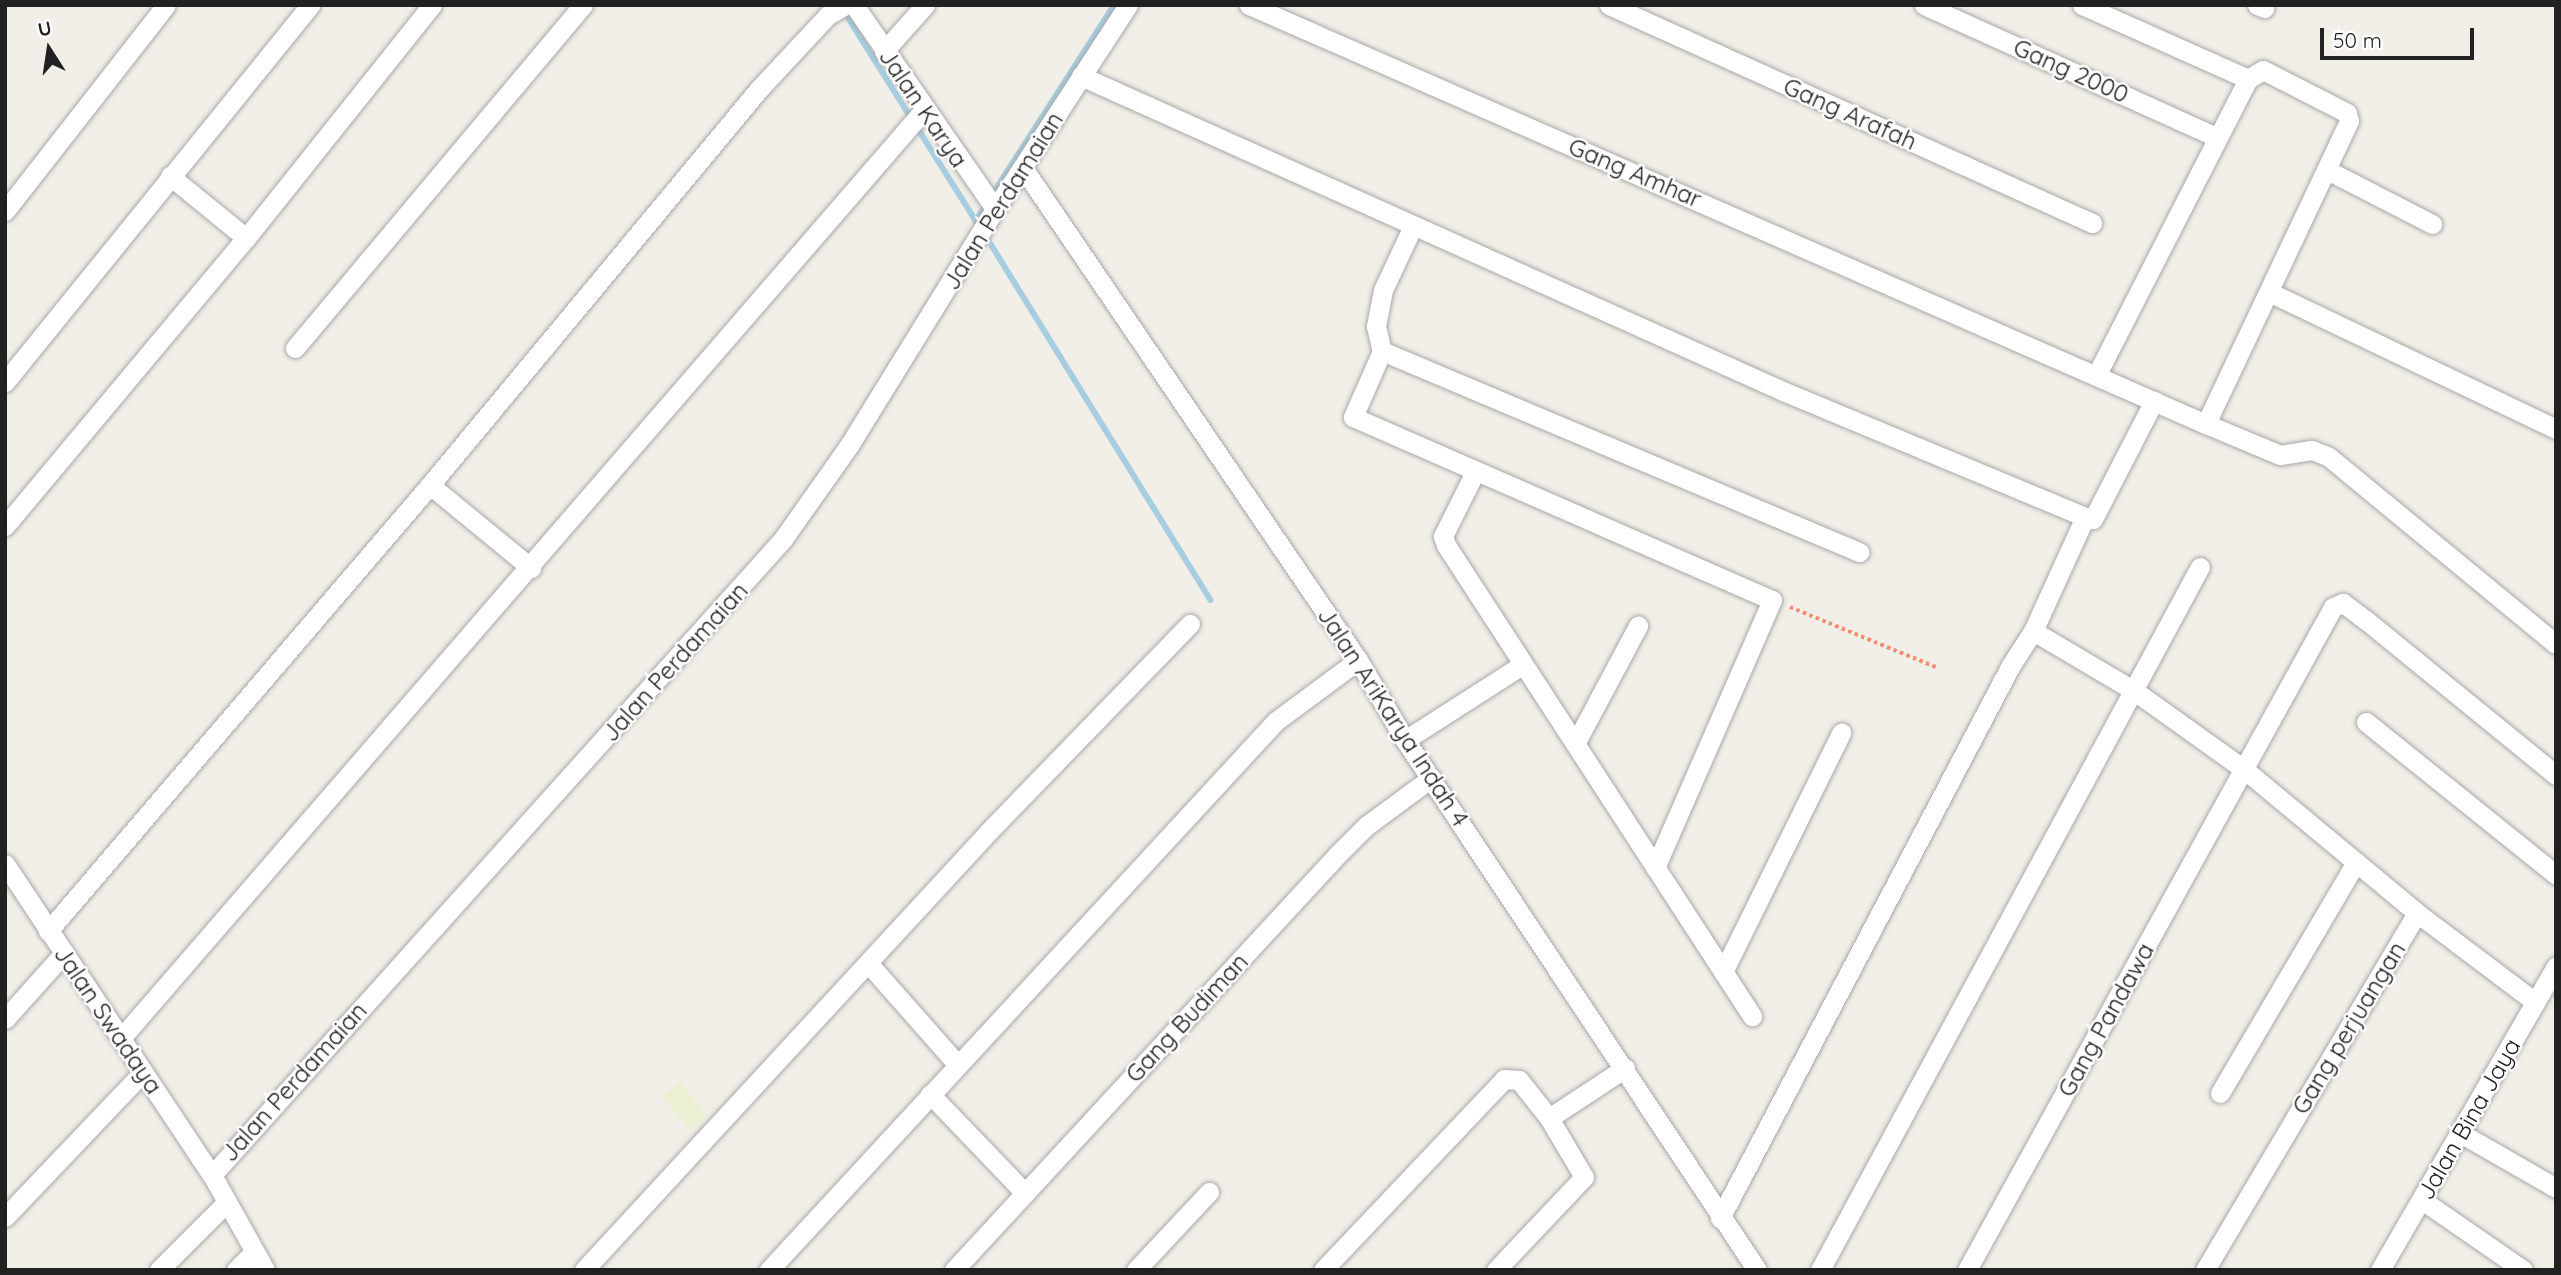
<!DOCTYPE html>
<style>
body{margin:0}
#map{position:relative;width:2561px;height:1275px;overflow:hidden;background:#f2efe8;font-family:Quicksand,sans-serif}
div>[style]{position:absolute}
.farmland>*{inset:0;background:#ecf0d3;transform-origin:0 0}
.stream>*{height:6px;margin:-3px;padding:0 3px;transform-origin:3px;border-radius:3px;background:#a7cee0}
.path>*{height:3.5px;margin-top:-1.75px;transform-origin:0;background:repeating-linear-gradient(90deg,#fe896d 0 3.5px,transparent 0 7px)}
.roads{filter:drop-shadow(0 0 2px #a8a8a8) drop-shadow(0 0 2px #a8a8a8)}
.minor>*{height:19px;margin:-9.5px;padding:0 9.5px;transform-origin:9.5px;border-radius:9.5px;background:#fff}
span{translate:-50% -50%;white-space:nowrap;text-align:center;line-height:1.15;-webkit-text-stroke:5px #fff;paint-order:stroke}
.street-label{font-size:24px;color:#212121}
.frame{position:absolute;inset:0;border:7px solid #212121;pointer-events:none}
.north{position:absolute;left:14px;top:14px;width:70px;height:70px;-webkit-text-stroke:5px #fff;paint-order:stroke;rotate:348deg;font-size:19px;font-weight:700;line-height:28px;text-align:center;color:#212121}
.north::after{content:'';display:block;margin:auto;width:24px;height:32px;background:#212121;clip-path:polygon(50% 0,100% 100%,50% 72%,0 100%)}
.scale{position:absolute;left:2320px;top:28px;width:154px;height:32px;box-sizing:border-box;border:4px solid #212121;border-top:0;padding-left:9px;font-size:21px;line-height:24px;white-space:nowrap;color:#212121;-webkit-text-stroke:5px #fff;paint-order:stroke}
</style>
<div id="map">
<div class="farmland">
<div style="left:680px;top:1082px;width:44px;height:23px;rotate:51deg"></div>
</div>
<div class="stream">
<div style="left:843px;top:10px;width:255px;rotate:57.8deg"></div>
<div style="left:976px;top:220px;width:255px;rotate:-57.3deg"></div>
<div style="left:985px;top:235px;width:429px;rotate:58.3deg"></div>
</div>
<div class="path">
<div style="left:1790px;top:607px;width:160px;rotate:22.4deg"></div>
</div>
<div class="roads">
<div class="minor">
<div style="left:854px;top:5px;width:248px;rotate:55.3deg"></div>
<div style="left:1249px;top:5px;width:1045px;rotate:23.65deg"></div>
<div style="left:2206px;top:424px;width:80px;rotate:22.7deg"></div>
<div style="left:2280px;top:455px;width:32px;rotate:-9deg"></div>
<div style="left:2312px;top:450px;width:18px;rotate:22deg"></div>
<div style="left:2329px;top:457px;width:294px;rotate:39.5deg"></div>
<div style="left:1609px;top:5px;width:530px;rotate:24.29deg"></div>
<div style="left:1924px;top:5px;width:321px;rotate:24.3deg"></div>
<div style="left:2082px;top:5px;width:182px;rotate:24deg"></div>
<div style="left:2257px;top:5px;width:8px;rotate:23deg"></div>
<div style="left:884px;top:51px;width:62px;rotate:-48.3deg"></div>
<div style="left:1081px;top:76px;width:772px;rotate:24.17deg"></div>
<div style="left:1785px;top:392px;width:325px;rotate:22.6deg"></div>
<div style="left:2085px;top:517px;width:125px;rotate:114.5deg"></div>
<div style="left:2033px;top:631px;width:40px;rotate:122.9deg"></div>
<div style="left:2011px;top:665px;width:625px;rotate:117.75deg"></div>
<div style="left:1023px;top:168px;width:595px;rotate:55.75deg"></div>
<div style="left:1358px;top:660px;width:93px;rotate:59.6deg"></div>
<div style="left:1405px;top:740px;width:636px;rotate:56.41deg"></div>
<div style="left:2329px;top:171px;width:116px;rotate:27.2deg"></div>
<div style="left:170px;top:176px;width:98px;rotate:39.2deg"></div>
<div style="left:5px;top:211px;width:261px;rotate:-52deg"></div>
<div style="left:1413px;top:226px;width:71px;rotate:115.1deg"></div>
<div style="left:1383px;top:290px;width:37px;rotate:101deg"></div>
<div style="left:1376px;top:326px;width:26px;rotate:77deg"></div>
<div style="left:1382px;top:351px;width:72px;rotate:113.7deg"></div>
<div style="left:1353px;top:417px;width:457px;rotate:23.6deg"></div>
<div style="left:1772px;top:600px;width:292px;rotate:113.6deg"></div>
<div style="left:2271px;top:293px;width:316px;rotate:25.5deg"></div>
<div style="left:295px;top:348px;width:448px;rotate:-50deg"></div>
<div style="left:1382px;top:351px;width:518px;rotate:22.85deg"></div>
<div style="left:2096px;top:376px;width:334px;rotate:-62.9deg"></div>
<div style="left:2248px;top:79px;width:17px;rotate:-31deg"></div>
<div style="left:2263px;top:70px;width:94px;rotate:27.1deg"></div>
<div style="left:2347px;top:113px;width:8px;rotate:76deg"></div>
<div style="left:2349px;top:121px;width:335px;rotate:115.3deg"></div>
<div style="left:5px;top:382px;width:485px;rotate:-51deg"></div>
<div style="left:1475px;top:472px;width:72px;rotate:116.6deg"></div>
<div style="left:1443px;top:536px;width:9px;rotate:72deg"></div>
<div style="left:1446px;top:545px;width:562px;rotate:56.99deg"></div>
<div style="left:430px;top:485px;width:131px;rotate:39.4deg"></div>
<div style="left:2085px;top:517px;width:8px;rotate:14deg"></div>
<div style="left:2093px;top:519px;width:133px;rotate:-62.7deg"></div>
<div style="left:5px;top:526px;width:376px;rotate:-50.1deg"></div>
<div style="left:246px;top:238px;width:298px;rotate:-51.4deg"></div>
<div style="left:2033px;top:631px;width:120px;rotate:30.6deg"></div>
<div style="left:2136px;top:692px;width:134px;rotate:35.6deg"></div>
<div style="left:2245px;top:770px;width:224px;rotate:39.7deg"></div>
<div style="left:2417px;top:913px;width:148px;rotate:37deg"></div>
<div style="left:2366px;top:722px;width:244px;rotate:38.8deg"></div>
<div style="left:1405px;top:740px;width:139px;rotate:-32.7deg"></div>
<div style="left:1576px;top:742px;width:132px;rotate:-61.9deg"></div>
<div style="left:5px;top:864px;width:374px;rotate:56.4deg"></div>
<div style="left:212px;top:1175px;width:109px;rotate:60.8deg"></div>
<div style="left:48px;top:931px;width:587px;rotate:-49.42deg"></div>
<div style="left:430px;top:485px;width:515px;rotate:-50.28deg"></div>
<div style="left:759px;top:89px;width:101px;rotate:-47deg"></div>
<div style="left:828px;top:15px;width:20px;rotate:-30deg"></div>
<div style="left:868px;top:963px;width:135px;rotate:48.6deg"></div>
<div style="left:1723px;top:972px;width:267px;rotate:-63.7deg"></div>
<div style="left:5px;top:1019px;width:89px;rotate:-48.2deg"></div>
<div style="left:122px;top:1037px;width:1224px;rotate:-49.14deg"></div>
<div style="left:2220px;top:1093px;width:268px;rotate:-59.5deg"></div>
<div style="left:930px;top:1094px;width:137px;rotate:46.2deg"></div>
<div style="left:2462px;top:1134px;width:108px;rotate:29.9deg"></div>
<div style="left:212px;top:1175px;width:855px;rotate:-48.08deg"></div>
<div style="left:783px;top:539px;width:116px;rotate:-54.8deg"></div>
<div style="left:850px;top:444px;width:276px;rotate:-58.3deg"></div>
<div style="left:995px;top:209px;width:244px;rotate:-56.9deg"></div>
<div style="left:2422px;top:1200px;width:123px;rotate:34.7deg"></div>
<div style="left:5px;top:1217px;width:200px;rotate:-46.4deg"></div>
<div style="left:159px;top:1270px;width:93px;rotate:-45deg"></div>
<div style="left:236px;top:1270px;width:25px;rotate:-45deg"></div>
<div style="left:584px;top:1270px;width:603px;rotate:-47.29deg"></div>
<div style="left:993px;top:827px;width:283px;rotate:-45.9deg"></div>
<div style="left:769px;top:1270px;width:747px;rotate:-47.28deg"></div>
<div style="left:1276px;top:721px;width:102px;rotate:-36.6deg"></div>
<div style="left:954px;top:1270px;width:566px;rotate:-47.29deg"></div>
<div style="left:1338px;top:854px;width:40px;rotate:-45deg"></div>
<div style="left:1366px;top:826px;width:81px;rotate:-36.4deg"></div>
<div style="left:1136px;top:1270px;width:107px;rotate:-46.9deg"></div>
<div style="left:1323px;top:1270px;width:263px;rotate:-46.5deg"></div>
<div style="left:1504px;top:1079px;width:15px;rotate:4deg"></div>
<div style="left:1519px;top:1080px;width:48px;rotate:51.7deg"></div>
<div style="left:1549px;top:1118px;width:91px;rotate:-33.3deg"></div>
<div style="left:1496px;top:1270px;width:128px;rotate:-46.6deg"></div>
<div style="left:1584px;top:1177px;width:69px;rotate:-120.7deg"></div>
<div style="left:1820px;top:1270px;width:799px;rotate:-61.61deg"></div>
<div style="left:1967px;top:1270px;width:757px;rotate:-61.1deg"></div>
<div style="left:2333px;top:607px;width:11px;rotate:-22deg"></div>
<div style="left:2343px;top:603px;width:30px;rotate:37deg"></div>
<div style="left:2367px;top:621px;width:244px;rotate:39.2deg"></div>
<div style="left:2205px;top:1270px;width:415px;rotate:-59.3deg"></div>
<div style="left:2380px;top:1270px;width:351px;rotate:-59.9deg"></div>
</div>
</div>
<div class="street-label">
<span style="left:2071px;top:71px;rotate:24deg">Gang 2000</span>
<span style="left:923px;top:108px;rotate:56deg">Jalan Karya</span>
<span style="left:1850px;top:114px;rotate:24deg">Gang Arafah</span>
<span style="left:1635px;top:173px;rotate:23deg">Gang Amhar</span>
<span style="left:1003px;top:201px;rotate:-58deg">Jalan Perdamaian</span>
<span style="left:675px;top:662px;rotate:-48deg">Jalan Perdamaian</span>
<span style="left:1393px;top:717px;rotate:57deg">Jalan AriKarya Indah 4</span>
<span style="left:1187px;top:1018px;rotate:-47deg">Gang Budiman</span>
<span style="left:108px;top:1020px;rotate:56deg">Jalan Swadaya</span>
<span style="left:2106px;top:1020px;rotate:-61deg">Gang Pandawa</span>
<span style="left:2349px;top:1028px;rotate:-59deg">Gang perjuangan</span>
<span style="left:294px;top:1082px;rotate:-48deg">Jalan Perdamaian</span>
<span style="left:2469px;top:1119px;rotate:-60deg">Jalan Bina Jaya</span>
</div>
<div class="frame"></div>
<div class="north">U</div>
<div class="scale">50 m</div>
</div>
